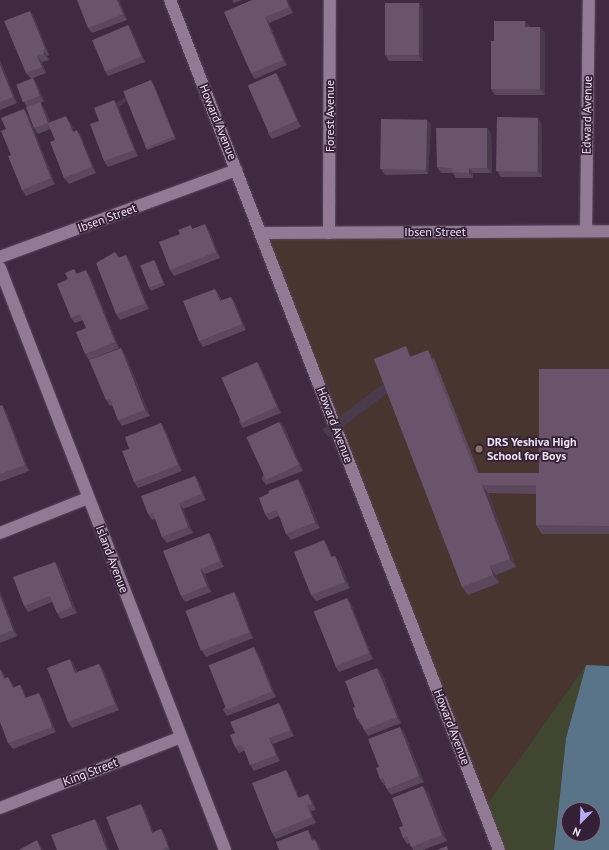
<!DOCTYPE html>
<style>
body{margin:0}
#map{position:relative;width:609px;height:850px;overflow:hidden;background:#3f2a41;font-family:"PT Sans",sans-serif}
div>[style]{position:absolute}
.education>*{inset:0;background:#49352f}
.green>*{inset:0;background:#404630}
.water>*{inset:0;background:#597388}
.roads{filter:drop-shadow(0 0 1px #5a485c) drop-shadow(0 0 1px #5a485c)}
.minor>*{height:12px;margin:-6px;padding:0 6px;transform-origin:6px;border-radius:6px;background:#927a94}
.wall>*{inset:0;background:#5b485d}
.shaded-wall>*{inset:0;background:#4a3b4c;transform-origin:0 0}
.building>*{inset:0;background:#6a546c;transform-origin:0 0}
.dots>*{width:11px;height:11px;translate:-50% -50%;box-sizing:border-box;border:2px solid #342036;border-radius:50%}
span{translate:-50% -50%;white-space:nowrap;text-align:center;line-height:1.15;-webkit-text-stroke:3.5px #342036;paint-order:stroke}
.street-label{font-size:12px;color:#f0e3f1}
.poi-label{font-size:12px;color:#f0e3f1;font-weight:700}
.left{translate:0 -50%;text-align:left}
.north{position:absolute;left:561px;top:802px;width:40px;height:40px;box-sizing:border-box;background:#342036;border:1px solid #7f6e81;border-radius:50%;rotate:203deg;font-size:11px;font-weight:700;line-height:16px;text-align:center;color:#f0e3f1}
.north::after{content:'';display:block;margin:auto;width:14px;height:18px;background:#b6acf8;clip-path:polygon(50% 0,100% 100%,50% 72%,0 100%)}
</style>
<div id="map">
<div class="education">
<div style="clip-path:polygon(609px 230px,609px 666px,586px 665px,487px 804px,266px 232px)"></div>
</div>
<div class="green">
<div style="clip-path:polygon(586px 665px,566px 738px,554px 850px,504px 850px,487px 804px)"></div>
</div>
<div class="water">
<div style="clip-path:polygon(evenodd,586px 665px,609px 666px,609px 850px,554px 850px,566px 738px,586px 665px,569px 810px,593px 810px,593px 834px,569px 834px,569px 810px)"></div>
</div>
<div class="roads">
<div class="minor">
<div style="left:170px;top:0;width:911px;rotate:68.84deg"></div>
<div style="left:586px;top:231px;width:231px;rotate:-89.3deg"></div>
<div style="left:262px;top:233px;width:347px;rotate:-0.3deg"></div>
<div style="left:329px;top:233px;width:233px;rotate:-89.8deg"></div>
<div style="left:0;top:257px;width:252px;rotate:-20.2deg"></div>
<div style="left:0;top:268px;width:624px;rotate:68.86deg"></div>
<div style="left:0;top:533px;width:95px;rotate:-21.7deg"></div>
<div style="left:0;top:808px;width:194px;rotate:-21.4deg"></div>
</div>
</div>
<div class="wall">
<div style="clip-path:polygon(119px 0,127px 20px,92px 33px,88px 28px)"></div>
<div style="clip-path:polygon(232px 0,242px 0,234px 3px)"></div>
<div style="clip-path:polygon(288px 0,293px 13px,269px 23px,287px 65px,255px 79px,251px 73px,224px 12px)"></div>
<div style="clip-path:polygon(419px 3px,423px 9px,423px 61px,389px 61px,385px 55px)"></div>
<div style="clip-path:polygon(34px 17px,49px 55px,47px 56px,49px 60px,42px 62px,46px 73px,33px 78px,37px 84px,44px 101px,41px 103px,44px 108px,50px 122px,70px 122px,74px 131px,81px 136px,96px 173px,69px 184px,64px 178px,55px 140px,51px 129px,38px 134px,34px 128px,27px 107px,24px 102px,31px 79px,26px 73px)"></div>
<div style="clip-path:polygon(128px 25px,132px 31px,145px 62px,108px 76px,104px 70px)"></div>
<div style="clip-path:polygon(529px 27px,545px 32px,545px 95px,495px 95px,491px 89px,494px 41px)"></div>
<div style="clip-path:polygon(0 60px,17px 103px,0 110px)"></div>
<div style="clip-path:polygon(276px 73px,280px 79px,301px 127px,272px 139px,268px 134px)"></div>
<div style="clip-path:polygon(151px 80px,153px 83px,176px 139px,147px 150px,145px 147px)"></div>
<div style="clip-path:polygon(114px 100px,118px 106px,138px 156px,108px 167px,104px 161px,99px 121px)"></div>
<div style="clip-path:polygon(24px 109px,28px 115px,55px 184px,26px 196px,22px 190px,11px 155px,6px 129px)"></div>
<div style="clip-path:polygon(427px 120px,431px 125px,428px 174px,385px 175px,381px 169px)"></div>
<div style="clip-path:polygon(542px 124px,542px 177px,501px 177px,497px 171px)"></div>
<div style="clip-path:polygon(487px 128px,491px 134px,492px 173px,473px 173px,473px 178px,456px 178px,453px 173px,441px 173px,437px 167px)"></div>
<div style="clip-path:polygon(194px 229px,209px 230px,220px 258px,174px 276px,170px 270px)"></div>
<div style="clip-path:polygon(115px 252px,119px 257px,130px 261px,149px 309px,120px 320px,116px 314px)"></div>
<div style="clip-path:polygon(154px 260px,156px 263px,165px 285px,151px 291px,149px 288px)"></div>
<div style="clip-path:polygon(74px 269px,77px 274px,90px 276px,119px 348px,89px 360px,85px 354px,86px 328px,83px 320px,75px 323px,71px 318px,68px 279px)"></div>
<div style="clip-path:polygon(215px 289px,219px 295px,222px 300px,231px 297px,235px 303px,246px 330px,203px 347px,199px 341px)"></div>
<div style="clip-path:polygon(125px 354px,150px 416px,122px 426px,118px 420px,112px 405px,110px 406px,106px 400px)"></div>
<div style="clip-path:polygon(411px 355px,412px 356px,434px 358px,479px 473px,539px 473px,609px 369px,609px 534px,542px 534px,536px 525px,536px 494px,488px 493px,516px 567px,496px 575px,499px 583px,468px 595px,462px 587px)"></div>
<div style="clip-path:polygon(257px 362px,261px 368px,281px 413px,243px 428px,239px 422px)"></div>
<div style="clip-path:polygon(2px 405px,6px 411px,29px 471px,0 482px,0 406px)"></div>
<div style="clip-path:polygon(279px 422px,284px 427px,303px 471px,266px 485px,262px 479px)"></div>
<div style="clip-path:polygon(165px 429px,182px 471px,138px 488px,134px 482px,129px 449px)"></div>
<div style="clip-path:polygon(195px 476px,199px 482px,206px 500px,183px 509px,193px 533px,167px 543px,162px 537px,155px 519px,152px 520px,148px 514px)"></div>
<div style="clip-path:polygon(302px 485px,320px 528px,291px 540px,286px 534px,279px 516px,269px 520px,265px 514px)"></div>
<div style="clip-path:polygon(209px 533px,213px 539px,224px 567px,205px 574px,211px 592px,185px 602px,181px 596px)"></div>
<div style="clip-path:polygon(328px 546px,332px 557px,335px 556px,339px 561px,350px 588px,316px 601px,311px 595px)"></div>
<div style="clip-path:polygon(55px 562px,59px 567px,77px 613px,61px 619px,57px 613px,52px 602px,28px 612px,24px 606px)"></div>
<div style="clip-path:polygon(0 591px,17px 636px,0 643px)"></div>
<div style="clip-path:polygon(234px 592px,238px 598px,253px 638px,206px 657px,202px 651px)"></div>
<div style="clip-path:polygon(347px 598px,351px 604px,373px 659px,339px 672px,335px 666px)"></div>
<div style="clip-path:polygon(258px 653px,276px 697px,227px 716px,223px 710px)"></div>
<div style="clip-path:polygon(99px 664px,103px 669px,119px 710px,72px 728px,68px 722px,74px 665px,77px 672px)"></div>
<div style="clip-path:polygon(0 669px,4px 674px,5px 678px,12px 683px,14px 687px,20px 685px,24px 691px,26px 697px,43px 699px,56px 732px,13px 749px,8px 743px)"></div>
<div style="clip-path:polygon(382px 673px,401px 723px,368px 736px,364px 730px,362px 725px,361px 725px,357px 719px,355px 707px)"></div>
<div style="clip-path:polygon(283px 709px,294px 736px,273px 744px,280px 761px,254px 771px,250px 765px,245px 752px,244px 751px,239px 753px,235px 747px)"></div>
<div style="clip-path:polygon(404px 732px,424px 782px,391px 795px,387px 789px,385px 785px,384px 785px,380px 779px,379px 767px)"></div>
<div style="clip-path:polygon(286px 770px,290px 776px,299px 798px,312px 800px,316px 810px,311px 811px,316px 823px,276px 839px,272px 833px)"></div>
<div style="clip-path:polygon(428px 792px,447px 841px,423px 850px,413px 850px,410px 843px,407px 844px,403px 838px,403px 826px)"></div>
<div style="clip-path:polygon(145px 810px,153px 832px,161px 829px,165px 835px,170px 850px,119px 850px)"></div>
</div>
<div class="shaded-wall">
<div style="clip-path:polygon(117px 0,119px 0,127px 20px,123px 14px)"></div>
<div style="clip-path:polygon(286px 0,288px 0,293px 13px,289px 7px)"></div>
<div style="clip-path:polygon(419px 3px,423px 9px,423px 61px,419px 56px)"></div>
<div style="clip-path:polygon(30px 11px,34px 17px,49px 55px,45px 49px)"></div>
<div style="clip-path:polygon(265px 17px,269px 23px,287px 65px,283px 60px)"></div>
<div style="clip-path:polygon(525px 21px,530px 27px,525px 27px)"></div>
<div style="clip-path:polygon(128px 25px,132px 31px,145px 62px,141px 56px)"></div>
<div style="clip-path:polygon(540px 27px,545px 32px,545px 95px,540px 89px)"></div>
<div style="clip-path:polygon(43px 50px,47px 56px,49px 60px,44px 54px)"></div>
<div style="clip-path:polygon(37px 56px,42px 62px,46px 73px,42px 67px)"></div>
<div style="clip-path:polygon(0 60px,17px 103px,13px 97px,0 65px)"></div>
<div style="clip-path:polygon(276px 73px,280px 79px,301px 127px,297px 121px)"></div>
<div style="clip-path:polygon(33px 78px,37px 84px,44px 101px,40px 96px)"></div>
<div style="left:151px;top:80px;width:4px;height:61px;rotate:56deg"></div>
<div style="clip-path:polygon(114px 100px,118px 106px,138px 156px,134px 150px)"></div>
<div style="clip-path:polygon(40px 102px,44px 108px,53px 128px,48px 123px)"></div>
<div style="clip-path:polygon(24px 109px,28px 115px,55px 184px,51px 178px)"></div>
<div style="clip-path:polygon(66px 116px,70px 122px,77px 138px,73px 132px)"></div>
<div style="clip-path:polygon(538px 118px,542px 124px,542px 177px,538px 171px)"></div>
<div style="clip-path:polygon(427px 120px,431px 125px,428px 174px,424px 168px)"></div>
<div style="clip-path:polygon(487px 128px,491px 134px,492px 173px,487px 168px)"></div>
<div style="clip-path:polygon(77px 130px,81px 136px,96px 173px,92px 167px)"></div>
<div style="clip-path:polygon(469px 168px,473px 173px,473px 178px,469px 173px)"></div>
<div style="clip-path:polygon(205px 224px,209px 230px,220px 258px,216px 252px)"></div>
<div style="clip-path:polygon(126px 255px,130px 261px,149px 309px,145px 303px)"></div>
<div style="clip-path:polygon(154px 260px,156px 263px,165px 285px,163px 282px)"></div>
<div style="clip-path:polygon(86px 270px,90px 276px,119px 348px,115px 342px)"></div>
<div style="clip-path:polygon(215px 289px,219px 295px,224px 307px,220px 301px)"></div>
<div style="clip-path:polygon(231px 297px,235px 303px,246px 330px,242px 324px)"></div>
<div style="clip-path:polygon(406px 346px,411px 355px,415px 365px,410px 357px)"></div>
<div style="clip-path:polygon(121px 348px,125px 354px,150px 416px,145px 410px)"></div>
<div style="left:428px;top:350px;width:10px;height:132px;rotate:53deg"></div>
<div style="clip-path:polygon(257px 362px,261px 368px,281px 413px,277px 407px)"></div>
<div style="clip-path:polygon(2px 405px,6px 411px,29px 471px,25px 465px)"></div>
<div style="clip-path:polygon(279px 422px,284px 427px,303px 471px,299px 465px)"></div>
<div style="clip-path:polygon(161px 423px,165px 429px,182px 471px,178px 465px)"></div>
<div style="clip-path:polygon(195px 476px,199px 482px,206px 500px,202px 494px)"></div>
<div style="clip-path:polygon(298px 479px,302px 485px,320px 528px,315px 522px)"></div>
<div style="clip-path:polygon(482px 485px,488px 493px,516px 567px,510px 559px)"></div>
<div style="clip-path:polygon(179px 503px,183px 509px,193px 533px,188px 527px)"></div>
<div style="clip-path:polygon(209px 533px,213px 539px,224px 567px,220px 561px)"></div>
<div style="clip-path:polygon(324px 540px,328px 546px,335px 563px,331px 557px)"></div>
<div style="clip-path:polygon(335px 556px,339px 561px,350px 588px,345px 582px)"></div>
<div style="clip-path:polygon(55px 562px,59px 567px,77px 613px,72px 607px)"></div>
<div style="clip-path:polygon(490px 566px,496px 575px,499px 583px,493px 575px)"></div>
<div style="clip-path:polygon(200px 569px,205px 574px,211px 592px,207px 586px)"></div>
<div style="clip-path:polygon(0 591px,17px 636px,13px 630px,0 596px)"></div>
<div style="clip-path:polygon(234px 592px,238px 598px,253px 638px,249px 632px)"></div>
<div style="clip-path:polygon(347px 598px,351px 604px,373px 659px,369px 653px)"></div>
<div style="clip-path:polygon(254px 647px,258px 653px,276px 697px,272px 691px)"></div>
<div style="clip-path:polygon(70px 659px,74px 665px,79px 679px,75px 673px)"></div>
<div style="clip-path:polygon(99px 664px,103px 669px,119px 710px,115px 704px)"></div>
<div style="clip-path:polygon(377px 668px,382px 673px,401px 723px,397px 717px)"></div>
<div style="clip-path:polygon(0 669px,4px 674px,8px 684px,4px 679px)"></div>
<div style="clip-path:polygon(8px 677px,12px 683px,17px 693px,13px 688px)"></div>
<div style="clip-path:polygon(20px 685px,24px 691px,29px 704px,25px 698px)"></div>
<div style="clip-path:polygon(39px 693px,43px 699px,56px 732px,52px 727px)"></div>
<div style="clip-path:polygon(279px 703px,283px 709px,294px 736px,290px 730px)"></div>
<div style="clip-path:polygon(400px 727px,404px 732px,424px 782px,419px 776px)"></div>
<div style="clip-path:polygon(269px 738px,273px 744px,280px 761px,276px 755px)"></div>
<div style="clip-path:polygon(286px 770px,290px 776px,302px 804px,298px 798px)"></div>
<div style="clip-path:polygon(423px 786px,428px 792px,447px 841px,442px 835px)"></div>
<div style="clip-path:polygon(308px 794px,312px 800px,316px 810px,312px 804px)"></div>
<div style="clip-path:polygon(141px 804px,145px 810px,156px 838px,152px 833px)"></div>
<div style="clip-path:polygon(307px 805px,311px 811px,316px 823px,312px 817px)"></div>
<div style="clip-path:polygon(95px 819px,99px 824px,109px 850px,107px 850px)"></div>
<div style="clip-path:polygon(161px 829px,165px 835px,170px 850px,169px 850px,168px 847px)"></div>
<div style="clip-path:polygon(308px 830px,312px 836px,316px 846px,312px 841px)"></div>
<div style="clip-path:polygon(315px 839px,319px 845px,321px 850px,319px 850px)"></div>
<div style="clip-path:polygon(37px 840px,41px 846px,43px 850px,41px 850px)"></div>
</div>
<div class="building">
<div style="clip-path:polygon(77px 0,117px 0,123px 14px,88px 28px)"></div>
<div style="clip-path:polygon(252px 0,286px 0,289px 7px,265px 17px,283px 60px,251px 73px,224px 12px)"></div>
<div style="left:385px;top:3px;width:34px;height:52px"></div>
<div style="clip-path:polygon(30px 11px,45px 49px,43px 50px,44px 54px,37px 56px,42px 67px,26px 73px,4px 21px)"></div>
<div style="clip-path:polygon(494px 21px,525px 21px,525px 27px,540px 27px,540px 89px,491px 89px,491px 41px,494px 41px)"></div>
<div style="left:128px;top:25px;width:34px;height:39px;rotate:67deg"></div>
<div style="clip-path:polygon(0 65px,13px 97px,0 102px)"></div>
<div style="left:276px;top:73px;width:52px;height:31px;rotate:66deg"></div>
<div style="left:33px;top:78px;width:19px;height:18px;rotate:69deg"></div>
<div style="left:151px;top:80px;width:61px;height:30px;rotate:68deg"></div>
<div style="clip-path:polygon(114px 100px,134px 150px,104px 161px,90px 124px,99px 121px,94px 108px)"></div>
<div style="clip-path:polygon(40px 102px,48px 123px,66px 116px,73px 132px,77px 130px,92px 167px,64px 178px,50px 142px,55px 140px,48px 123px,34px 128px,26px 107px)"></div>
<div style="clip-path:polygon(24px 109px,51px 178px,22px 190px,8px 156px,11px 155px,1px 131px,6px 129px,1px 118px)"></div>
<div style="left:497px;top:117px;width:41px;height:54px;rotate:1deg"></div>
<div style="left:381px;top:119px;width:46px;height:50px;rotate:1deg"></div>
<div style="clip-path:polygon(436px 128px,487px 128px,487px 168px,469px 168px,469px 173px,452px 172px,452px 168px,437px 167px)"></div>
<div style="clip-path:polygon(205px 224px,216px 252px,170px 270px,159px 242px,180px 234px,178px 230px,191px 225px,192px 229px)"></div>
<div style="clip-path:polygon(115px 252px,118px 258px,126px 255px,145px 303px,116px 314px,96px 263px)"></div>
<div style="left:154px;top:260px;width:24px;height:15px;rotate:68deg"></div>
<div style="clip-path:polygon(74px 269px,76px 274px,86px 270px,115px 342px,85px 354px,76px 332px,86px 328px,80px 314px,71px 318px,57px 284px,68px 279px,65px 273px)"></div>
<div style="clip-path:polygon(215px 289px,220px 301px,231px 297px,242px 324px,199px 341px,183px 301px)"></div>
<div style="clip-path:polygon(406px 346px,410px 357px,428px 350px,476px 473px,539px 473px,539px 369px,609px 369px,609px 526px,536px 525px,536px 485px,482px 485px,510px 559px,490px 566px,493px 575px,462px 587px,374px 359px)"></div>
<div style="clip-path:polygon(121px 348px,145px 410px,118px 420px,110px 399px,106px 400px,89px 360px)"></div>
<div style="left:257px;top:362px;width:49px;height:39px;rotate:66deg"></div>
<div style="clip-path:polygon(2px 405px,25px 465px,0 474px,0 406px)"></div>
<div style="left:279px;top:422px;width:47px;height:36px;rotate:65deg"></div>
<div style="clip-path:polygon(161px 423px,178px 465px,134px 482px,122px 451px,129px 449px,125px 437px)"></div>
<div style="clip-path:polygon(195px 476px,202px 494px,179px 503px,188px 527px,162px 537px,153px 513px,148px 514px,141px 496px)"></div>
<div style="clip-path:polygon(298px 479px,315px 522px,286px 534px,277px 510px,265px 514px,259px 498px,269px 493px,268px 491px)"></div>
<div style="clip-path:polygon(209px 533px,220px 561px,200px 569px,207px 586px,181px 596px,163px 551px)"></div>
<div style="clip-path:polygon(324px 540px,331px 557px,335px 556px,345px 582px,311px 595px,294px 552px)"></div>
<div style="clip-path:polygon(55px 562px,72px 607px,57px 613px,50px 596px,24px 606px,13px 577px)"></div>
<div style="left:234px;top:592px;width:43px;height:52px;rotate:69deg"></div>
<div style="clip-path:polygon(0 596px,13px 630px,0 635px)"></div>
<div style="left:347px;top:598px;width:59px;height:36px;rotate:68deg"></div>
<div style="left:254px;top:647px;width:48px;height:49px;rotate:68deg"></div>
<div style="clip-path:polygon(70px 659px,75px 673px,99px 664px,115px 704px,68px 722px,47px 668px)"></div>
<div style="clip-path:polygon(377px 668px,397px 717px,364px 730px,359px 718px,357px 719px,353px 708px,355px 707px,345px 681px)"></div>
<div style="clip-path:polygon(0 669px,4px 679px,8px 677px,13px 688px,20px 685px,25px 698px,39px 693px,52px 727px,8px 743px,0 722px)"></div>
<div style="clip-path:polygon(279px 703px,290px 730px,269px 738px,276px 755px,250px 765px,244px 749px,240px 745px,235px 747px,230px 735px,235px 733px,230px 722px)"></div>
<div style="clip-path:polygon(400px 727px,419px 776px,387px 789px,383px 778px,380px 779px,376px 768px,379px 767px,368px 739px)"></div>
<div style="clip-path:polygon(286px 770px,298px 798px,308px 794px,312px 804px,307px 805px,312px 817px,272px 833px,252px 783px)"></div>
<div style="clip-path:polygon(423px 786px,442px 835px,411px 847px,407px 836px,403px 838px,399px 827px,403px 826px,392px 798px)"></div>
<div style="clip-path:polygon(141px 804px,152px 833px,161px 829px,168px 847px,161px 850px,119px 850px,106px 817px)"></div>
<div style="clip-path:polygon(95px 819px,107px 850px,57px 850px,51px 835px)"></div>
<div style="clip-path:polygon(308px 830px,312px 841px,315px 839px,319px 850px,279px 850px,276px 842px)"></div>
<div style="clip-path:polygon(37px 840px,41px 850px,19px 850px)"></div>
<div style="clip-path:polygon(447px 846px,448px 850px,437px 850px)"></div>
</div>
<div class="dots">
<div style="left:479px;top:449px;background:#8d6e63"></div>
</div>
<div class="street-label">
<span style="left:587px;top:115px;rotate:-89deg">Edward Avenue</span>
<span style="left:330px;top:116px;rotate:-90deg">Forest Avenue</span>
<span style="left:218px;top:122px;rotate:68deg">Howard Avenue</span>
<span style="left:107px;top:218px;rotate:-20deg">Ibsen Street</span>
<span style="left:435px;top:232px">Ibsen Street</span>
<span style="left:335px;top:425px;rotate:69deg">Howard Avenue</span>
<span style="left:112px;top:559px;rotate:69deg">Island Avenue</span>
<span style="left:452px;top:727px;rotate:69deg">Howard Avenue</span>
<span style="left:90px;top:772px;rotate:-21deg">King Street</span>
</div>
<div class="poi-label">
<span class="left" style="left:487px;top:449px">DRS Yeshiva High<br>School for Boys</span>
</div>
<div class="north">N</div>
</div>
